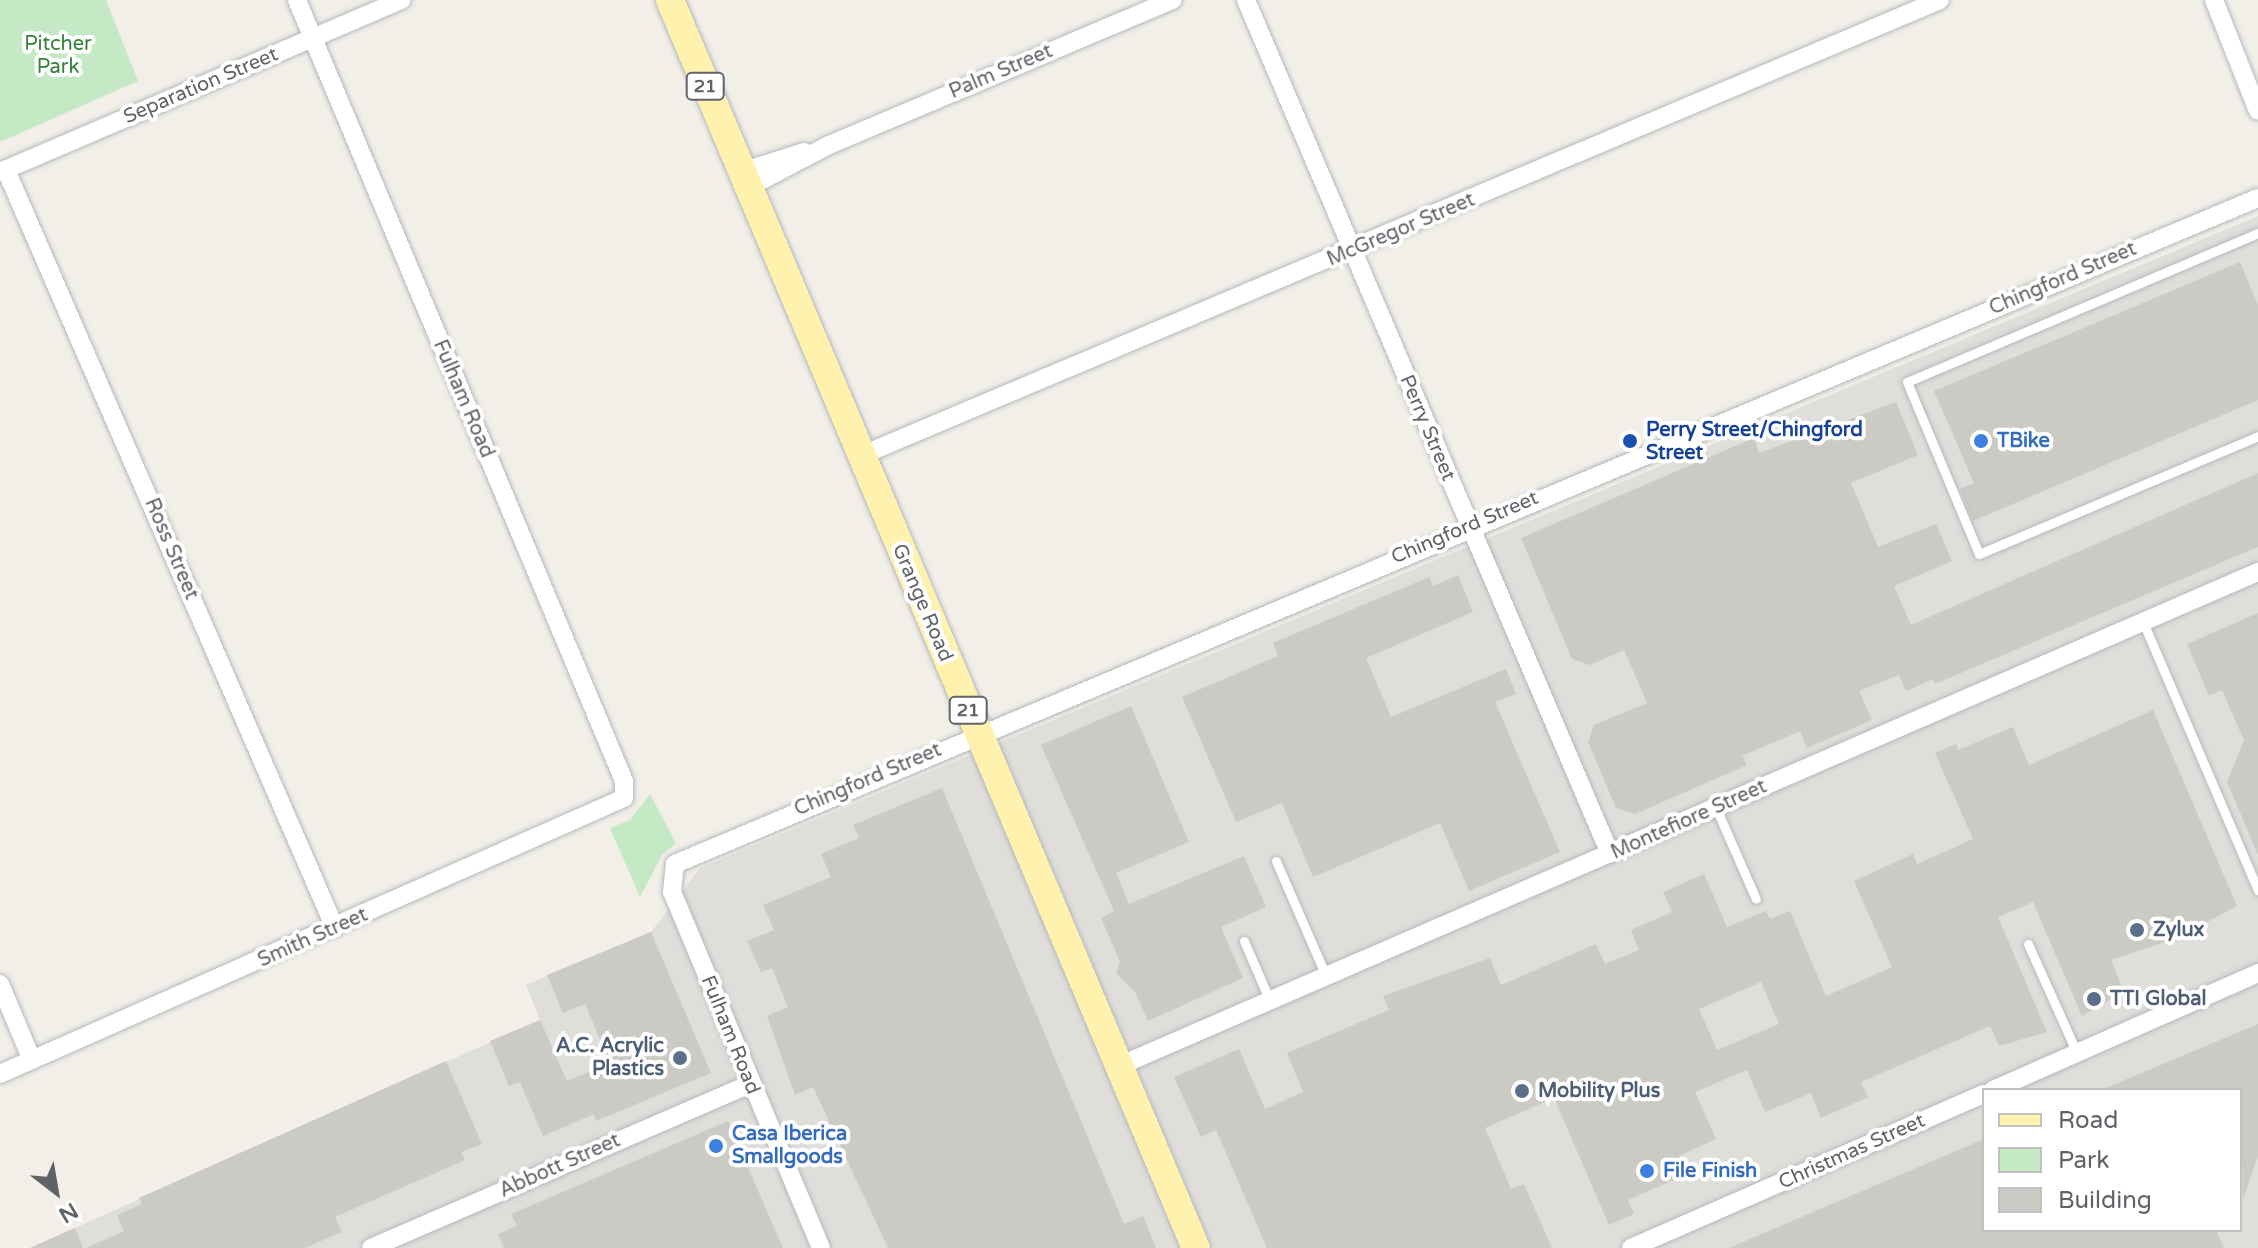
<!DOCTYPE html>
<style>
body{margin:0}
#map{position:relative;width:2258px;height:1248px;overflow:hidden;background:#f1efe8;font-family:"Varela Round",sans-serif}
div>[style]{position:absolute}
.industrial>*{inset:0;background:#e0deda}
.green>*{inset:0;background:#c5e8c5}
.building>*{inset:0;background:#cccac5}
.roads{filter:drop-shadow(0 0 2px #b5b8bc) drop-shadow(0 0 2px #b5b8bc)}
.lane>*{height:9px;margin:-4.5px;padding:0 4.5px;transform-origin:4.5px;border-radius:4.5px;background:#fff}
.street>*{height:18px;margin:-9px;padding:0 9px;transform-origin:9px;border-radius:9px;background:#fff}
.primary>*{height:28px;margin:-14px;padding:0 14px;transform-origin:14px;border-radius:14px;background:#fff2af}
.dots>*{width:22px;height:22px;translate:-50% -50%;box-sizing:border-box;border:4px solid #fff;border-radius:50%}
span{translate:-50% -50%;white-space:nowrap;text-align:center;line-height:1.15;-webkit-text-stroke:8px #fff;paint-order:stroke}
.shield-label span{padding:2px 6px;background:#fff;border:2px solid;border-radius:6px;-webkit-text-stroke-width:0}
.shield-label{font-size:18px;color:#5f6368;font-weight:700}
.park-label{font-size:20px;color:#348238}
.street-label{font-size:20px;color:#5f6368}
.transit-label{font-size:20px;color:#164399;font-weight:700}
.left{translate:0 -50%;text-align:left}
.shop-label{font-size:20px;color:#366cbe;font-weight:700}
.service-label{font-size:20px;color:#4e5e75;font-weight:700}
.right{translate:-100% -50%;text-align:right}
.legend{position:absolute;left:1982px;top:1088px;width:260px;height:144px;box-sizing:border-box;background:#fff;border:2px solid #bfc1c3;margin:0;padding:10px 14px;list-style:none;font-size:24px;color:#5f6368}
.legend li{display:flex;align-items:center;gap:16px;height:40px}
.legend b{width:40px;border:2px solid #bfc1c3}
.north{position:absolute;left:16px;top:1152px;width:80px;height:80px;-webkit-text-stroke:6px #fff;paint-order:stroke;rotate:149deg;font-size:22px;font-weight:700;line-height:32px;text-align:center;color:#5f6368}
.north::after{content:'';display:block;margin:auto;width:28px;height:36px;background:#5f6368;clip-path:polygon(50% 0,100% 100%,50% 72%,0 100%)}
</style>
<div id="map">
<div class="industrial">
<div style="clip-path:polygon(evenodd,2258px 216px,2258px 1248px,30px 1248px,540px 1020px,526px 985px,651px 932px,700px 868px,2258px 216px,1984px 1090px,2240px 1090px,2240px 1230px,1984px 1230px,1984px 1090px)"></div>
</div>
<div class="green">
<div style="clip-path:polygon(0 0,106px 0,138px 81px,0 142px)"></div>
<div style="clip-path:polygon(650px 794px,676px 843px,662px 855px,640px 897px,610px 828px,630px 820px)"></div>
</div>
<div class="building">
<div style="clip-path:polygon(2240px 262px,2258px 305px,2258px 400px,1973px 521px,1960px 489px,1974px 483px,1934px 391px)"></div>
<div style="clip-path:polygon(1896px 402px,1918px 455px,1851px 483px,1878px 547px,1936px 524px,1952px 561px,1894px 586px,1911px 625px,2258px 473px,2258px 547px,1935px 684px,1933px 679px,1906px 691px,1899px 675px,1859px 691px,1872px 720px,1807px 748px,1800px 731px,1742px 756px,1747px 765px,1635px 814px,1616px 808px,1588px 742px,1594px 725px,1647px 703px,1624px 650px,1590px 665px,1572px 659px,1521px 538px,1754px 438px,1759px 453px)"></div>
<div style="clip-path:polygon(1458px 575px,1473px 612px,1366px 658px,1391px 717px,1506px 669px,1516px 694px,1495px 702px,1560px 852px,1469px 891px,1440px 823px,1313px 877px,1282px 803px,1236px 822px,1182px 697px,1278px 656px,1273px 643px,1429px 577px,1433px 586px)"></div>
<div style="clip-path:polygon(2258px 613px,2258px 855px,2227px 782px,2244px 740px,2222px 690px,2209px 696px,2187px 644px)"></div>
<div style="clip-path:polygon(1131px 706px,1189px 842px,1116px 873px,1129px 904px,1244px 856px,1266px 907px,1221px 927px,1243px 978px,1148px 1021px,1135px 992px,1116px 973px,1120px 962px,1101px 918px,1114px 911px,1041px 745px)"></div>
<div style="clip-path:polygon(evenodd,2153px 710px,2237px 906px,2177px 938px,2111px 960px,2124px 992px,2082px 1016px,2033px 902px,1998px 917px,2047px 1032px,1999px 1046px,1990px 1026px,1861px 1082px,1868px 1097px,1821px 1118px,1811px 1093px,1765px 1112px,1747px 1070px,1695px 1092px,1716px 1139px,1679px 1156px,1687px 1174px,1628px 1200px,1634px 1214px,1609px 1225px,1554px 1098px,1485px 1128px,1511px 1189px,1524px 1184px,1552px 1248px,1267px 1248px,1216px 1130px,1201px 1137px,1174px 1077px,1239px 1049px,1265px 1109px,1303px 1092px,1287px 1053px,1389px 1010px,1383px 996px,1490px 958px,1501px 985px,1596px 944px,1605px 964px,1639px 950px,1631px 930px,1672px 912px,1663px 892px,1704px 874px,1727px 927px,1766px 911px,1770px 919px,1790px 911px,1826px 996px,1892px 967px,1854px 881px,1913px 854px,1917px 864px,1973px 839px,1935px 753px,1956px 744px,1958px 750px,2013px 727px,2029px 765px,2153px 710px,1761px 982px,1779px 1024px,1717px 1050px,1699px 1009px,1761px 982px)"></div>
<div style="clip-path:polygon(942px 788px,1124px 1224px,1143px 1216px,1156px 1248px,888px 1248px,813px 1087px,795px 1095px,767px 1016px,788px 1007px,772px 968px,761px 972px,747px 941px,774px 930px,763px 905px,831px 877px,821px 854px,859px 838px,853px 825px)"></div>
<div style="clip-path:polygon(651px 932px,711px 1073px,596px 1121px,594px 1114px,543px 1136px,520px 1082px,509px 1086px,490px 1041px,540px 1020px,567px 1081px,610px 1063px,585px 1004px,563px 1013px,547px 975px)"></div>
<div style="clip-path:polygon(2258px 1024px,2258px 1156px,2243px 1199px,2240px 1090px,2101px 1090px)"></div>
<div style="clip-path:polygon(446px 1061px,482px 1144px,461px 1152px,465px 1160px,335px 1217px,342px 1232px,305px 1248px,86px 1248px,124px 1231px,117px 1215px,142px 1204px,139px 1198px)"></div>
<div style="clip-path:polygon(728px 1121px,783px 1248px,504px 1248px,498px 1234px,517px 1226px,511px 1214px)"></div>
<div style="clip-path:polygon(1984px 1139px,1984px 1230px,2216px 1230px,2224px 1248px,1729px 1248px)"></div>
<div style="clip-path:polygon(75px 1228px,83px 1248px,30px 1248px)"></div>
</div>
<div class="roads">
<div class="lane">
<div style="left:2258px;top:233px;width:381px;rotate:157deg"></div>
<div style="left:1907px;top:382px;width:186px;rotate:67.3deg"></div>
<div style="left:1979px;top:554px;width:303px;rotate:-22.9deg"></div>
<div style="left:2143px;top:622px;width:292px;rotate:66.8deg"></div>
<div style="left:1716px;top:808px;width:99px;rotate:66.3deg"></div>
<div style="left:1276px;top:861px;width:125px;rotate:66.5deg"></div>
<div style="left:1244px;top:941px;width:65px;rotate:66.6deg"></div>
<div style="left:2028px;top:944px;width:120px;rotate:65.8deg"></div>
</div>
<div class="street">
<div style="left:1246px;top:0;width:928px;rotate:66.91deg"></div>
<div style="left:2214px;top:0;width:119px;rotate:68.4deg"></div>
<div style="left:6px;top:170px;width:826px;rotate:66.54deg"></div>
<div style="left:0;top:172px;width:437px;rotate:-23.2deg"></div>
<div style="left:741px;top:172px;width:66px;rotate:-17.6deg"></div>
<div style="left:747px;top:188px;width:93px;rotate:-27.7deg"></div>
<div style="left:829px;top:145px;width:373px;rotate:-22.9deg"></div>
<div style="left:860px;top:456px;width:1172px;rotate:-22.89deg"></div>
<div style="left:0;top:984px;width:82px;rotate:67.2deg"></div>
<div style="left:1119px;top:1066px;width:1242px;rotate:-23.45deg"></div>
<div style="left:0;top:1074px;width:682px;rotate:-23.86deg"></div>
<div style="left:624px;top:798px;width:17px;rotate:-90deg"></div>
<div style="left:624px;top:781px;width:847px;rotate:-112.72deg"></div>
<div style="left:1993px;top:1090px;width:290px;rotate:-23.8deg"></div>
<div style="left:371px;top:1248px;width:413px;rotate:-23.4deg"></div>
<div style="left:821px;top:1248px;width:386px;rotate:-112.7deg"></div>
<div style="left:672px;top:892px;width:28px;rotate:-84deg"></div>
<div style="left:675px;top:864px;width:1717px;rotate:-22.82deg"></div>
<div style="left:1631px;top:1248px;width:385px;rotate:-23.6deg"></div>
</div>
<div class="primary">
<div style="left:670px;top:0;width:1354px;rotate:67.15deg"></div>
</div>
</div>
<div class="dots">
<div style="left:1630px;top:441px;background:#1a4fb4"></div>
<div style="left:1981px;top:441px;background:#3f7fe0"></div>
<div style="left:2137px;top:930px;background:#5c6f8a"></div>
<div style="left:2094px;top:999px;background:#5c6f8a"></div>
<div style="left:680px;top:1058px;background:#5c6f8a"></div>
<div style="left:1522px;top:1091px;background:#5c6f8a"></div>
<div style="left:716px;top:1146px;background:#3f7fe0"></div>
<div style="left:1647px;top:1171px;background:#3f7fe0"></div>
</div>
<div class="shield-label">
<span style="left:705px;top:86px">21</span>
<span style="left:968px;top:710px">21</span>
</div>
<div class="park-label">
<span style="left:58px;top:56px">Pitcher<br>Park</span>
</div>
<div class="street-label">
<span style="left:1001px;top:72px;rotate:-23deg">Palm Street</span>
<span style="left:201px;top:86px;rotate:-23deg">Separation Street</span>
<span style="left:1401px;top:230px;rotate:-23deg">McGregor Street</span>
<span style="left:2063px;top:279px;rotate:-23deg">Chingford Street</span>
<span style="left:463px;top:399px;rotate:67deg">Fulham Road</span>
<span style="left:1427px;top:428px;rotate:67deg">Perry Street</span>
<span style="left:1465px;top:528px;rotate:-23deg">Chingford Street</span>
<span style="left:171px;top:549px;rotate:67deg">Ross Street</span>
<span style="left:922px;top:603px;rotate:67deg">Grange Road</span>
<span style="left:868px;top:780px;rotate:-23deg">Chingford Street</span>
<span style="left:1689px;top:820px;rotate:-24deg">Montefiore Street</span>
<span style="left:313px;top:938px;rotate:-24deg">Smith Street</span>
<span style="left:730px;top:1035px;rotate:68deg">Fulham Road</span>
<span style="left:1852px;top:1152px;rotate:-24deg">Christmas Street</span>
<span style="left:560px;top:1166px;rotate:-24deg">Abbott Street</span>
</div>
<div class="transit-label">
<span class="left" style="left:1646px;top:442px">Perry Street/Chingford<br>Street</span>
</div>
<div class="shop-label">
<span class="left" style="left:1997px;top:441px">TBike</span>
<span class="left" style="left:732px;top:1146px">Casa Iberica<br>Smallgoods</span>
<span class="left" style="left:1663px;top:1171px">File Finish</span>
</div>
<div class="service-label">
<span class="left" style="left:2153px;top:930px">Zylux</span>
<span class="left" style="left:2110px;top:999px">TTI Global</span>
<span class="right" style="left:664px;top:1058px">A.C. Acrylic<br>Plastics</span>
<span class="left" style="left:1538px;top:1091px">Mobility Plus</span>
</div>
<ul class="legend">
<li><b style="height:10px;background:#fff2af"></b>Road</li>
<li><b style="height:22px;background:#c5e8c5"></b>Park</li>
<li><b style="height:22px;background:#cccac5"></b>Building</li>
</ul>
<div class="north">N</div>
</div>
